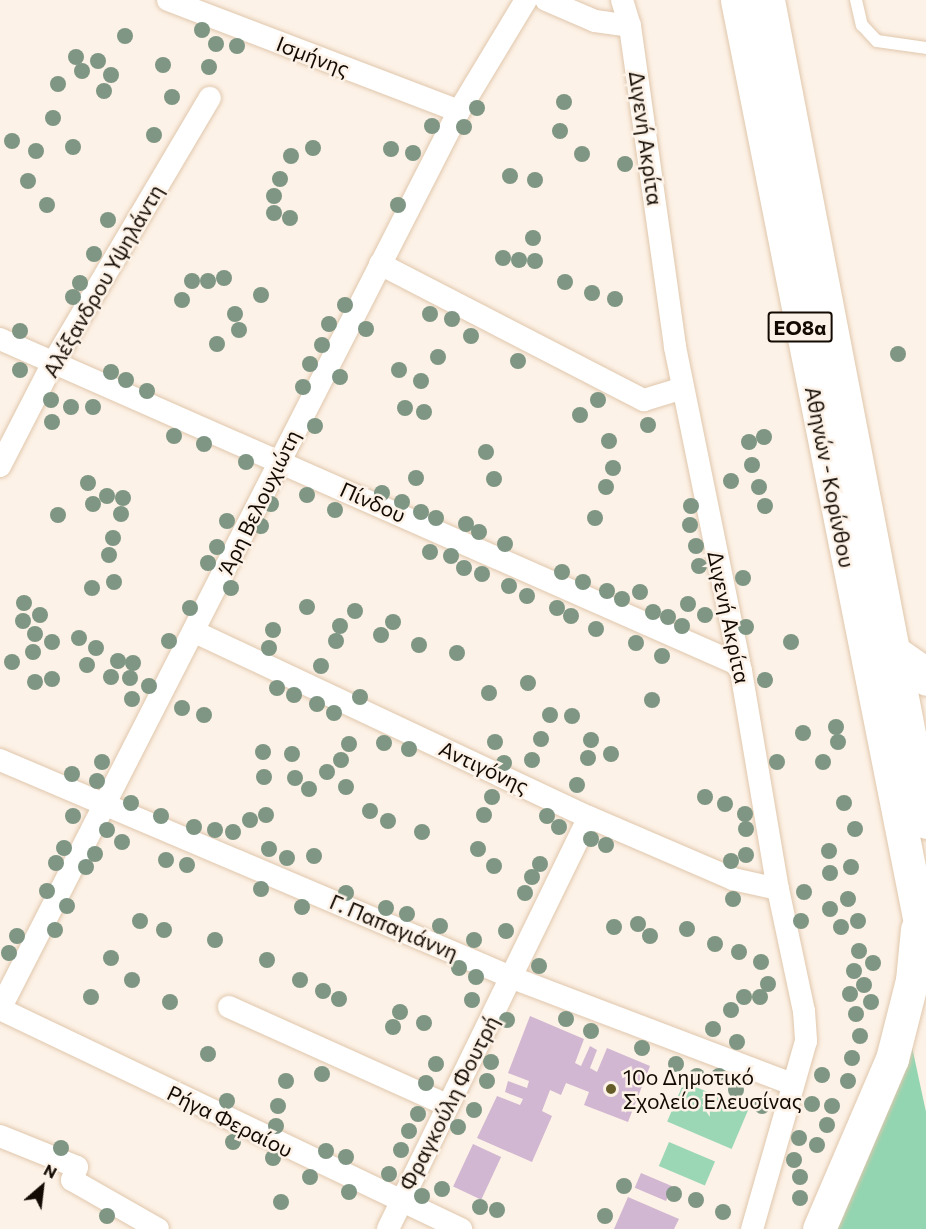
<!DOCTYPE html>
<meta charset="utf-8">
<style>
body{margin:0}
#map{position:relative;width:926px;height:1229px;overflow:hidden;background:#fdf2e7;font-family:Commissioner,sans-serif}
div>[style]{position:absolute}
.green>*{inset:0;background:#9bd7b5;transform-origin:0 0}
.forest>*{inset:0;background:#93d5b1}
.building>*{inset:0;background:#d1b7d1;transform-origin:0 0}
.roads{filter:drop-shadow(0 0 2px #e0c7ac) drop-shadow(0 0 2px #e0c7ac)}
.service>*{height:12px;margin:-6px;padding:0 6px;transform-origin:6px;border-radius:6px;background:#fff}
.minor>*{height:22px;margin:-11px;padding:0 11px;transform-origin:11px;border-radius:11px;background:#fff}
.trunk>*{height:33px;margin:-16.5px;padding:0 16.5px;transform-origin:16.5px;border-radius:16.5px;background:#fff}
.trees>*{width:16px;height:16px;margin:-8px;border-radius:50%;background:#7e9683}
.dots>*{width:16px;height:16px;translate:-50% -50%;box-sizing:border-box;border:3px solid #fdf2e7;border-radius:50%}
span{translate:-50% -50%;white-space:nowrap;text-align:center;line-height:1.15;-webkit-text-stroke:5px #fdf2e7;paint-order:stroke}
.shield-label span{padding:2px 4px;background:#fdf2e7;border:2px solid;border-radius:4px;-webkit-text-stroke-width:0}
.shield-label{font-size:20px;color:#130b03;font-weight:700}
.street-label{font-size:21px;color:#130b03}
.poi-label{font-size:21px;color:#130b03}
.left{translate:0 -50%;text-align:left}
.north{position:absolute;left:12px;top:1157px;width:60px;height:60px;-webkit-text-stroke:4px #fdf2e7;paint-order:stroke;rotate:28deg;font-size:16px;font-weight:700;line-height:24px;text-align:center;color:#130b03}
.north::after{content:'';display:block;margin:auto;width:21px;height:27px;background:#130b03;clip-path:polygon(50% 0,100% 100%,50% 72%,0 100%)}
</style>
<div id="map">
<div class="green">
<div style="left:684px;top:1082px;width:70px;height:43px;rotate:23deg"></div>
<div style="left:669px;top:1142px;width:50px;height:26px;rotate:23deg"></div>
</div>
<div class="forest">
<div style="clip-path:polygon(909px 1033px,926px 1112px,926px 1229px,824px 1229px)"></div>
</div>
<div class="building">
<div style="clip-path:polygon(530px 1016px,584px 1039px,575px 1063px,581px 1066px,590px 1046px,597px 1050px,590px 1068px,597px 1072px,607px 1048px,650px 1066px,628px 1122px,584px 1105px,589px 1092px,566px 1083px,561px 1095px,550px 1090px,542px 1111px,552px 1116px,532px 1162px,477px 1138px,497px 1096px,520px 1105px,523px 1099px,505px 1092px,508px 1081px,527px 1088px,529px 1081px,508px 1073px)"></div>
<div style="left:473px;top:1144px;width:31px;height:47px;rotate:25deg"></div>
<div style="left:641px;top:1173px;width:34px;height:16px;rotate:23deg"></div>
<div style="clip-path:polygon(628px 1197px,679px 1219px,674px 1229px,614px 1229px)"></div>
</div>
<div class="roads">
<div class="service">
<div style="left:856px;top:0;width:26px;rotate:77deg"></div>
<div style="left:862px;top:25px;width:22px;rotate:47deg"></div>
<div style="left:877px;top:41px;width:49px;rotate:8.1deg"></div>
</div>
<div class="minor">
<div style="left:168px;top:0;width:311px;rotate:20.9deg"></div>
<div style="left:546px;top:0;width:53px;rotate:23.2deg"></div>
<div style="left:595px;top:21px;width:35px;rotate:8deg"></div>
<div style="left:622px;top:0;width:27px;rotate:73deg"></div>
<div style="left:630px;top:26px;width:324px;rotate:82deg"></div>
<div style="left:675px;top:347px;width:331px;rotate:78.5deg"></div>
<div style="left:741px;top:671px;width:221px;rotate:80.4deg"></div>
<div style="left:778px;top:889px;width:125px;rotate:78deg"></div>
<div style="left:804px;top:1011px;width:30px;rotate:86deg"></div>
<div style="left:806px;top:1041px;width:196px;rotate:106deg"></div>
<div style="left:380px;top:264px;width:297px;rotate:27.3deg"></div>
<div style="left:644px;top:400px;width:41px;rotate:-17.1deg"></div>
<div style="left:0;top:339px;width:803px;rotate:23.79deg"></div>
<div style="left:735px;top:663px;width:10px;rotate:53deg"></div>
<div style="left:0;top:466px;width:116px;rotate:-62.8deg"></div>
<div style="left:53px;top:363px;width:308px;rotate:-59.4deg"></div>
<div style="left:195px;top:632px;width:435px;rotate:25.2deg"></div>
<div style="left:589px;top:817px;width:157px;rotate:23.3deg"></div>
<div style="left:733px;top:879px;width:46px;rotate:12.5deg"></div>
<div style="left:0;top:760px;width:557px;rotate:23.02deg"></div>
<div style="left:513px;top:978px;width:298px;rotate:20.8deg"></div>
<div style="left:229px;top:1007px;width:237px;rotate:24.2deg"></div>
<div style="left:0;top:1009px;width:1009px;rotate:-62.93deg"></div>
<div style="left:459px;top:111px;width:130px;rotate:-58.9deg"></div>
<div style="left:0;top:1009px;width:511px;rotate:25.51deg"></div>
<div style="left:0;top:1136px;width:83px;rotate:21.9deg"></div>
<div style="left:77px;top:1167px;width:14px;rotate:111deg"></div>
<div style="left:72px;top:1180px;width:99px;rotate:29.7deg"></div>
<div style="left:388px;top:1229px;width:458px;rotate:-64deg"></div>
</div>
<div class="trunk">
<div style="left:737px;top:0;width:972px;rotate:78.78deg"></div>
<div style="left:768px;top:0;width:837px;rotate:79.12deg"></div>
<div style="left:890px;top:649px;width:38px;rotate:35deg"></div>
<div style="left:921px;top:671px;width:9px;rotate:58deg"></div>
<div style="left:819px;top:1229px;width:185px;rotate:-66.8deg"></div>
<div style="left:892px;top:1059px;width:81px;rotate:-75.8deg"></div>
<div style="left:912px;top:980px;width:51px;rotate:-84.4deg"></div>
</div>
</div>
<div class="trees">
<div style="left:202px;top:30px"></div>
<div style="left:125px;top:36px"></div>
<div style="left:216px;top:44px"></div>
<div style="left:237px;top:46px"></div>
<div style="left:76px;top:57px"></div>
<div style="left:98px;top:61px"></div>
<div style="left:163px;top:65px"></div>
<div style="left:209px;top:67px"></div>
<div style="left:82px;top:71px"></div>
<div style="left:111px;top:75px"></div>
<div style="left:58px;top:84px"></div>
<div style="left:104px;top:91px"></div>
<div style="left:172px;top:97px"></div>
<div style="left:564px;top:102px"></div>
<div style="left:477px;top:108px"></div>
<div style="left:53px;top:118px"></div>
<div style="left:432px;top:126px"></div>
<div style="left:464px;top:127px"></div>
<div style="left:560px;top:131px"></div>
<div style="left:154px;top:135px"></div>
<div style="left:12px;top:141px"></div>
<div style="left:73px;top:147px"></div>
<div style="left:313px;top:148px"></div>
<div style="left:391px;top:149px"></div>
<div style="left:36px;top:151px"></div>
<div style="left:413px;top:153px"></div>
<div style="left:582px;top:154px"></div>
<div style="left:291px;top:156px"></div>
<div style="left:625px;top:164px"></div>
<div style="left:510px;top:176px"></div>
<div style="left:280px;top:179px"></div>
<div style="left:535px;top:180px"></div>
<div style="left:28px;top:181px"></div>
<div style="left:274px;top:196px"></div>
<div style="left:47px;top:205px"></div>
<div style="left:398px;top:205px"></div>
<div style="left:274px;top:213px"></div>
<div style="left:290px;top:218px"></div>
<div style="left:108px;top:220px"></div>
<div style="left:533px;top:238px"></div>
<div style="left:94px;top:254px"></div>
<div style="left:503px;top:258px"></div>
<div style="left:519px;top:260px"></div>
<div style="left:535px;top:261px"></div>
<div style="left:224px;top:278px"></div>
<div style="left:192px;top:281px"></div>
<div style="left:208px;top:281px"></div>
<div style="left:565px;top:282px"></div>
<div style="left:80px;top:283px"></div>
<div style="left:592px;top:293px"></div>
<div style="left:261px;top:295px"></div>
<div style="left:73px;top:297px"></div>
<div style="left:615px;top:299px"></div>
<div style="left:182px;top:300px"></div>
<div style="left:345px;top:305px"></div>
<div style="left:235px;top:314px"></div>
<div style="left:430px;top:314px"></div>
<div style="left:452px;top:319px"></div>
<div style="left:329px;top:324px"></div>
<div style="left:366px;top:329px"></div>
<div style="left:239px;top:330px"></div>
<div style="left:20px;top:331px"></div>
<div style="left:471px;top:336px"></div>
<div style="left:217px;top:344px"></div>
<div style="left:322px;top:345px"></div>
<div style="left:898px;top:354px"></div>
<div style="left:438px;top:357px"></div>
<div style="left:518px;top:361px"></div>
<div style="left:310px;top:364px"></div>
<div style="left:20px;top:370px"></div>
<div style="left:399px;top:370px"></div>
<div style="left:111px;top:372px"></div>
<div style="left:340px;top:377px"></div>
<div style="left:126px;top:380px"></div>
<div style="left:421px;top:381px"></div>
<div style="left:303px;top:387px"></div>
<div style="left:147px;top:391px"></div>
<div style="left:51px;top:400px"></div>
<div style="left:598px;top:400px"></div>
<div style="left:71px;top:407px"></div>
<div style="left:93px;top:407px"></div>
<div style="left:405px;top:408px"></div>
<div style="left:424px;top:412px"></div>
<div style="left:580px;top:415px"></div>
<div style="left:52px;top:422px"></div>
<div style="left:648px;top:425px"></div>
<div style="left:315px;top:426px"></div>
<div style="left:174px;top:436px"></div>
<div style="left:764px;top:437px"></div>
<div style="left:609px;top:441px"></div>
<div style="left:749px;top:442px"></div>
<div style="left:204px;top:444px"></div>
<div style="left:486px;top:452px"></div>
<div style="left:246px;top:462px"></div>
<div style="left:752px;top:465px"></div>
<div style="left:613px;top:468px"></div>
<div style="left:416px;top:478px"></div>
<div style="left:494px;top:479px"></div>
<div style="left:731px;top:481px"></div>
<div style="left:88px;top:483px"></div>
<div style="left:606px;top:487px"></div>
<div style="left:759px;top:487px"></div>
<div style="left:382px;top:493px"></div>
<div style="left:307px;top:495px"></div>
<div style="left:107px;top:496px"></div>
<div style="left:123px;top:498px"></div>
<div style="left:402px;top:502px"></div>
<div style="left:93px;top:504px"></div>
<div style="left:271px;top:504px"></div>
<div style="left:691px;top:506px"></div>
<div style="left:765px;top:506px"></div>
<div style="left:335px;top:510px"></div>
<div style="left:421px;top:512px"></div>
<div style="left:121px;top:514px"></div>
<div style="left:58px;top:515px"></div>
<div style="left:436px;top:518px"></div>
<div style="left:595px;top:518px"></div>
<div style="left:227px;top:521px"></div>
<div style="left:466px;top:524px"></div>
<div style="left:690px;top:525px"></div>
<div style="left:261px;top:526px"></div>
<div style="left:479px;top:532px"></div>
<div style="left:113px;top:538px"></div>
<div style="left:505px;top:544px"></div>
<div style="left:696px;top:546px"></div>
<div style="left:217px;top:547px"></div>
<div style="left:430px;top:552px"></div>
<div style="left:109px;top:555px"></div>
<div style="left:451px;top:556px"></div>
<div style="left:208px;top:563px"></div>
<div style="left:699px;top:566px"></div>
<div style="left:464px;top:568px"></div>
<div style="left:562px;top:572px"></div>
<div style="left:482px;top:574px"></div>
<div style="left:743px;top:578px"></div>
<div style="left:114px;top:582px"></div>
<div style="left:583px;top:582px"></div>
<div style="left:509px;top:586px"></div>
<div style="left:92px;top:588px"></div>
<div style="left:231px;top:588px"></div>
<div style="left:607px;top:591px"></div>
<div style="left:640px;top:592px"></div>
<div style="left:527px;top:596px"></div>
<div style="left:622px;top:599px"></div>
<div style="left:24px;top:603px"></div>
<div style="left:688px;top:604px"></div>
<div style="left:307px;top:607px"></div>
<div style="left:190px;top:608px"></div>
<div style="left:557px;top:608px"></div>
<div style="left:355px;top:611px"></div>
<div style="left:653px;top:612px"></div>
<div style="left:40px;top:615px"></div>
<div style="left:705px;top:615px"></div>
<div style="left:571px;top:616px"></div>
<div style="left:668px;top:617px"></div>
<div style="left:23px;top:621px"></div>
<div style="left:393px;top:622px"></div>
<div style="left:340px;top:626px"></div>
<div style="left:682px;top:626px"></div>
<div style="left:746px;top:627px"></div>
<div style="left:596px;top:629px"></div>
<div style="left:273px;top:630px"></div>
<div style="left:35px;top:634px"></div>
<div style="left:381px;top:635px"></div>
<div style="left:79px;top:638px"></div>
<div style="left:169px;top:641px"></div>
<div style="left:336px;top:641px"></div>
<div style="left:52px;top:642px"></div>
<div style="left:791px;top:642px"></div>
<div style="left:636px;top:643px"></div>
<div style="left:419px;top:645px"></div>
<div style="left:96px;top:648px"></div>
<div style="left:269px;top:648px"></div>
<div style="left:33px;top:652px"></div>
<div style="left:457px;top:653px"></div>
<div style="left:662px;top:656px"></div>
<div style="left:118px;top:661px"></div>
<div style="left:12px;top:662px"></div>
<div style="left:133px;top:663px"></div>
<div style="left:87px;top:665px"></div>
<div style="left:321px;top:666px"></div>
<div style="left:111px;top:677px"></div>
<div style="left:130px;top:678px"></div>
<div style="left:52px;top:679px"></div>
<div style="left:765px;top:680px"></div>
<div style="left:35px;top:682px"></div>
<div style="left:528px;top:683px"></div>
<div style="left:149px;top:686px"></div>
<div style="left:277px;top:688px"></div>
<div style="left:489px;top:693px"></div>
<div style="left:294px;top:695px"></div>
<div style="left:360px;top:697px"></div>
<div style="left:132px;top:699px"></div>
<div style="left:652px;top:700px"></div>
<div style="left:317px;top:704px"></div>
<div style="left:182px;top:708px"></div>
<div style="left:334px;top:713px"></div>
<div style="left:204px;top:715px"></div>
<div style="left:550px;top:715px"></div>
<div style="left:572px;top:716px"></div>
<div style="left:836px;top:727px"></div>
<div style="left:803px;top:733px"></div>
<div style="left:541px;top:739px"></div>
<div style="left:591px;top:740px"></div>
<div style="left:495px;top:742px"></div>
<div style="left:838px;top:742px"></div>
<div style="left:384px;top:743px"></div>
<div style="left:349px;top:744px"></div>
<div style="left:409px;top:749px"></div>
<div style="left:263px;top:752px"></div>
<div style="left:292px;top:754px"></div>
<div style="left:611px;top:754px"></div>
<div style="left:588px;top:758px"></div>
<div style="left:341px;top:760px"></div>
<div style="left:532px;top:760px"></div>
<div style="left:102px;top:762px"></div>
<div style="left:777px;top:762px"></div>
<div style="left:823px;top:762px"></div>
<div style="left:504px;top:763px"></div>
<div style="left:327px;top:772px"></div>
<div style="left:72px;top:774px"></div>
<div style="left:264px;top:777px"></div>
<div style="left:295px;top:778px"></div>
<div style="left:97px;top:781px"></div>
<div style="left:577px;top:785px"></div>
<div style="left:346px;top:787px"></div>
<div style="left:309px;top:789px"></div>
<div style="left:492px;top:797px"></div>
<div style="left:705px;top:797px"></div>
<div style="left:131px;top:803px"></div>
<div style="left:844px;top:803px"></div>
<div style="left:725px;top:804px"></div>
<div style="left:370px;top:811px"></div>
<div style="left:745px;top:814px"></div>
<div style="left:266px;top:815px"></div>
<div style="left:484px;top:815px"></div>
<div style="left:73px;top:816px"></div>
<div style="left:161px;top:816px"></div>
<div style="left:547px;top:816px"></div>
<div style="left:250px;top:820px"></div>
<div style="left:388px;top:821px"></div>
<div style="left:194px;top:827px"></div>
<div style="left:559px;top:827px"></div>
<div style="left:746px;top:829px"></div>
<div style="left:855px;top:829px"></div>
<div style="left:107px;top:830px"></div>
<div style="left:215px;top:830px"></div>
<div style="left:233px;top:832px"></div>
<div style="left:422px;top:832px"></div>
<div style="left:591px;top:839px"></div>
<div style="left:122px;top:842px"></div>
<div style="left:606px;top:845px"></div>
<div style="left:64px;top:848px"></div>
<div style="left:269px;top:849px"></div>
<div style="left:478px;top:849px"></div>
<div style="left:829px;top:851px"></div>
<div style="left:95px;top:854px"></div>
<div style="left:746px;top:855px"></div>
<div style="left:314px;top:856px"></div>
<div style="left:287px;top:858px"></div>
<div style="left:166px;top:860px"></div>
<div style="left:731px;top:861px"></div>
<div style="left:56px;top:863px"></div>
<div style="left:540px;top:864px"></div>
<div style="left:187px;top:865px"></div>
<div style="left:494px;top:866px"></div>
<div style="left:86px;top:867px"></div>
<div style="left:851px;top:867px"></div>
<div style="left:830px;top:873px"></div>
<div style="left:532px;top:877px"></div>
<div style="left:261px;top:889px"></div>
<div style="left:47px;top:891px"></div>
<div style="left:804px;top:892px"></div>
<div style="left:346px;top:893px"></div>
<div style="left:525px;top:893px"></div>
<div style="left:733px;top:899px"></div>
<div style="left:848px;top:899px"></div>
<div style="left:67px;top:906px"></div>
<div style="left:302px;top:907px"></div>
<div style="left:386px;top:908px"></div>
<div style="left:830px;top:909px"></div>
<div style="left:407px;top:914px"></div>
<div style="left:140px;top:921px"></div>
<div style="left:801px;top:921px"></div>
<div style="left:858px;top:921px"></div>
<div style="left:638px;top:924px"></div>
<div style="left:440px;top:926px"></div>
<div style="left:614px;top:927px"></div>
<div style="left:841px;top:927px"></div>
<div style="left:687px;top:929px"></div>
<div style="left:55px;top:930px"></div>
<div style="left:164px;top:930px"></div>
<div style="left:506px;top:931px"></div>
<div style="left:17px;top:936px"></div>
<div style="left:650px;top:936px"></div>
<div style="left:215px;top:940px"></div>
<div style="left:474px;top:940px"></div>
<div style="left:715px;top:944px"></div>
<div style="left:859px;top:951px"></div>
<div style="left:739px;top:952px"></div>
<div style="left:9px;top:953px"></div>
<div style="left:111px;top:958px"></div>
<div style="left:267px;top:960px"></div>
<div style="left:761px;top:962px"></div>
<div style="left:873px;top:963px"></div>
<div style="left:539px;top:966px"></div>
<div style="left:459px;top:968px"></div>
<div style="left:854px;top:971px"></div>
<div style="left:476px;top:977px"></div>
<div style="left:132px;top:980px"></div>
<div style="left:300px;top:980px"></div>
<div style="left:768px;top:984px"></div>
<div style="left:864px;top:985px"></div>
<div style="left:323px;top:991px"></div>
<div style="left:850px;top:994px"></div>
<div style="left:91px;top:997px"></div>
<div style="left:744px;top:997px"></div>
<div style="left:760px;top:997px"></div>
<div style="left:339px;top:999px"></div>
<div style="left:472px;top:1000px"></div>
<div style="left:170px;top:1002px"></div>
<div style="left:871px;top:1002px"></div>
<div style="left:731px;top:1010px"></div>
<div style="left:400px;top:1012px"></div>
<div style="left:856px;top:1014px"></div>
<div style="left:566px;top:1019px"></div>
<div style="left:507px;top:1020px"></div>
<div style="left:424px;top:1023px"></div>
<div style="left:393px;top:1027px"></div>
<div style="left:713px;top:1029px"></div>
<div style="left:591px;top:1031px"></div>
<div style="left:860px;top:1036px"></div>
<div style="left:737px;top:1042px"></div>
<div style="left:642px;top:1048px"></div>
<div style="left:208px;top:1054px"></div>
<div style="left:852px;top:1058px"></div>
<div style="left:491px;top:1062px"></div>
<div style="left:436px;top:1064px"></div>
<div style="left:676px;top:1064px"></div>
<div style="left:322px;top:1074px"></div>
<div style="left:822px;top:1075px"></div>
<div style="left:697px;top:1076px"></div>
<div style="left:719px;top:1076px"></div>
<div style="left:286px;top:1081px"></div>
<div style="left:487px;top:1081px"></div>
<div style="left:848px;top:1081px"></div>
<div style="left:426px;top:1083px"></div>
<div style="left:736px;top:1090px"></div>
<div style="left:227px;top:1101px"></div>
<div style="left:812px;top:1104px"></div>
<div style="left:278px;top:1106px"></div>
<div style="left:762px;top:1106px"></div>
<div style="left:832px;top:1106px"></div>
<div style="left:474px;top:1110px"></div>
<div style="left:418px;top:1114px"></div>
<div style="left:827px;top:1125px"></div>
<div style="left:276px;top:1126px"></div>
<div style="left:458px;top:1127px"></div>
<div style="left:409px;top:1131px"></div>
<div style="left:799px;top:1138px"></div>
<div style="left:233px;top:1142px"></div>
<div style="left:817px;top:1145px"></div>
<div style="left:61px;top:1148px"></div>
<div style="left:401px;top:1150px"></div>
<div style="left:326px;top:1151px"></div>
<div style="left:346px;top:1157px"></div>
<div style="left:273px;top:1158px"></div>
<div style="left:794px;top:1160px"></div>
<div style="left:389px;top:1174px"></div>
<div style="left:310px;top:1177px"></div>
<div style="left:800px;top:1177px"></div>
<div style="left:624px;top:1186px"></div>
<div style="left:442px;top:1189px"></div>
<div style="left:349px;top:1192px"></div>
<div style="left:674px;top:1194px"></div>
<div style="left:422px;top:1196px"></div>
<div style="left:800px;top:1198px"></div>
<div style="left:696px;top:1200px"></div>
<div style="left:281px;top:1202px"></div>
<div style="left:480px;top:1207px"></div>
<div style="left:497px;top:1210px"></div>
<div style="left:723px;top:1212px"></div>
<div style="left:107px;top:1216px"></div>
<div style="left:605px;top:1216px"></div>
</div>
<div class="dots">
<div style="left:611px;top:1089px;background:#665c29"></div>
</div>
<div class="shield-label">
<span style="left:800px;top:327px">ΕΟ8α</span>
</div>
<div class="street-label">
<span style="left:313px;top:56px;rotate:21deg">Ισμήνης</span>
<span style="left:646px;top:138px;rotate:82deg">Διγενή Ακρίτα</span>
<span style="left:103px;top:281px;rotate:-60deg">Αλέξανδρου Υψηλάντη</span>
<span style="left:830px;top:477px;rotate:79deg">Αθηνών - Κορίνθου</span>
<span style="left:259px;top:502px;rotate:-64deg">Άρη Βελουχιώτη</span>
<span style="left:373px;top:502px;rotate:24deg">Πίνδου</span>
<span style="left:729px;top:617px;rotate:78deg">Διγενή Ακρίτα</span>
<span style="left:484px;top:767px;rotate:25deg">Αντιγόνης</span>
<span style="left:394px;top:927px;rotate:23deg">Γ. Παπαγιάννη</span>
<span style="left:449px;top:1103px;rotate:-63deg">Φραγκούλη Φουτρή</span>
<span style="left:230px;top:1121px;rotate:26deg">Ρήγα Φεραίου</span>
</div>
<div class="poi-label">
<span class="left" style="left:623px;top:1089px">10ο Δημοτικό<br>Σχολείο Ελευσίνας</span>
</div>
<div class="north">N</div>
</div>
